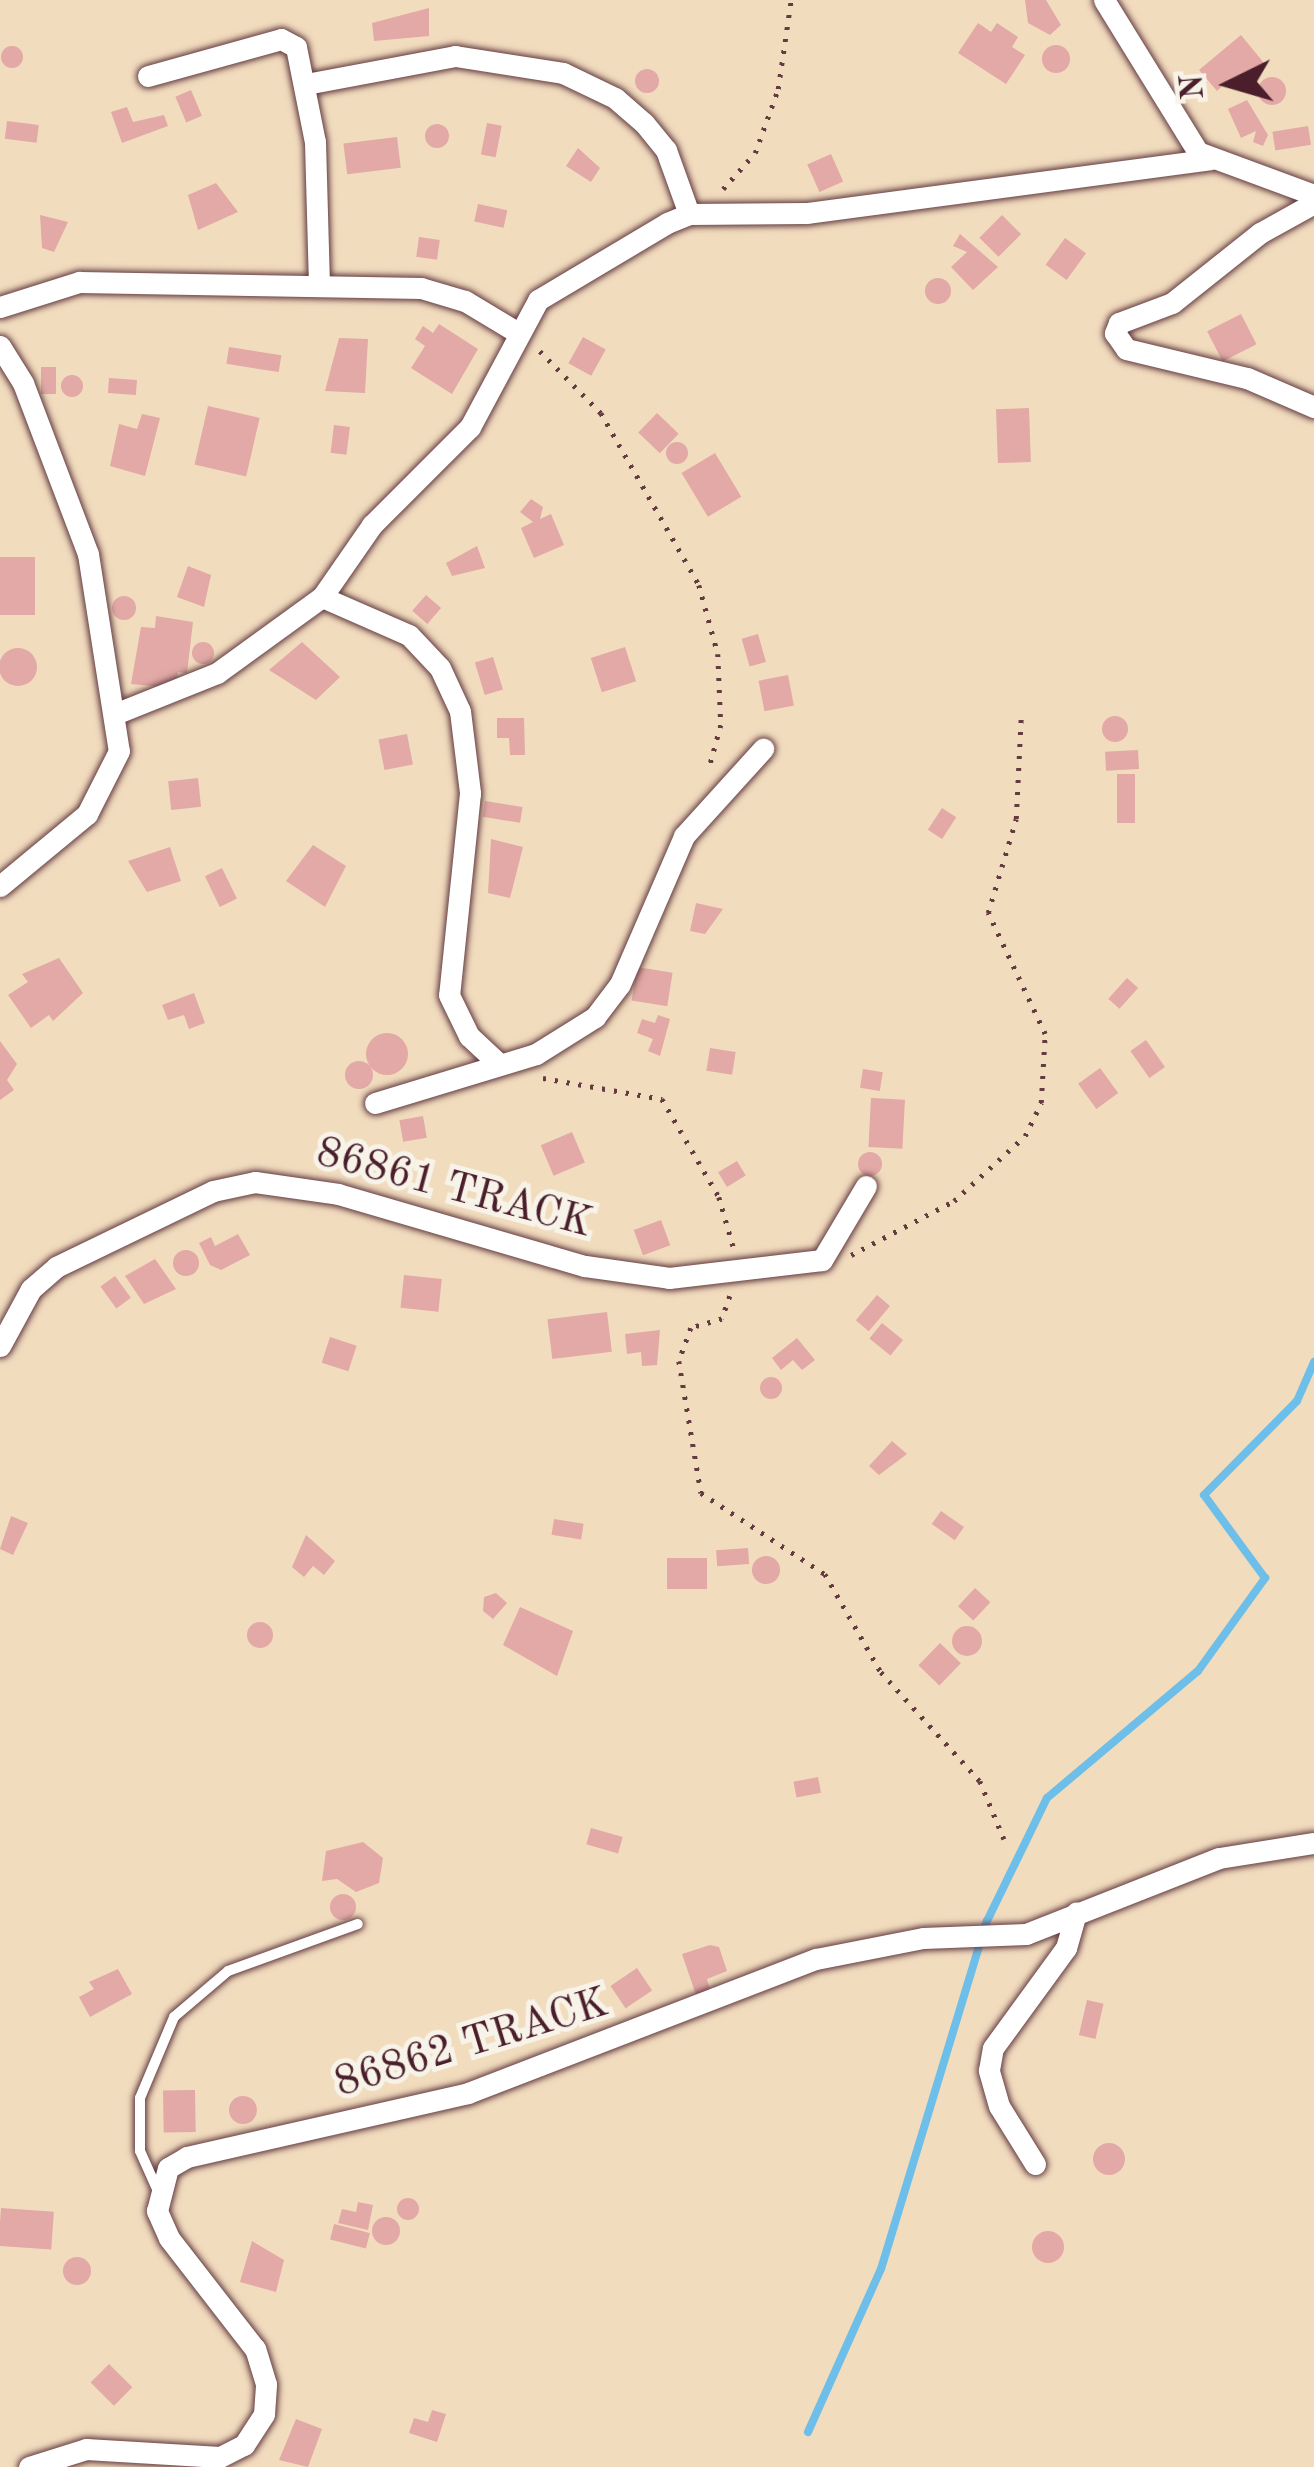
<!DOCTYPE html>
<style>
body{margin:0}
#map{position:relative;width:1314px;height:2467px;overflow:hidden;background:#f2dcbe;font-family:"Old Standard TT",serif}
div>[style]{position:absolute}
.stream>*{height:8px;margin:-4px;padding:0 4px;transform-origin:4px;border-radius:4px;background:#6dbfe9}
.building>*{inset:0;background:#e2a9a6;transform-origin:0 0}
.round{border-radius:50%}
.path>*{height:4.5px;margin-top:-2.25px;transform-origin:0;background:repeating-linear-gradient(90deg,#633b41 0 3px,transparent 0 12px)}
.roads{filter:drop-shadow(0 0 3px #633b41) drop-shadow(0 0 3px #633b41)}
.service>*{height:10px;margin:-5px;padding:0 5px;transform-origin:5px;border-radius:5px;background:#fff}
.minor>*{height:21px;margin:-10.5px;padding:0 10.5px;transform-origin:10.5px;border-radius:10.5px;background:#fff}
span{translate:-50% -50%;white-space:nowrap;text-align:center;line-height:1.15;-webkit-text-stroke:10px #f7f3e8;paint-order:stroke}
.street-label{font-size:42px;color:#4a1f2b}
.north{position:absolute;left:1170px;top:24px;width:120px;height:120px;-webkit-text-stroke:9px #f7f3e8;paint-order:stroke;rotate:265deg;font-size:33px;font-weight:700;line-height:48px;text-align:center;color:#4a1f2b}
.north::after{content:'';display:block;margin:auto;width:42px;height:54px;background:#4a1f2b;clip-path:polygon(50% 0,100% 100%,50% 72%,0 100%)}
</style>
<div id="map">
<div class="stream">
<div style="left:808px;top:2432px;width:179px;rotate:-65.9deg"></div>
<div style="left:881px;top:2269px;width:364px;rotate:-73.1deg"></div>
<div style="left:987px;top:1921px;width:137px;rotate:-64deg"></div>
<div style="left:1047px;top:1798px;width:197px;rotate:-40.1deg"></div>
<div style="left:1198px;top:1671px;width:115px;rotate:-54.2deg"></div>
<div style="left:1265px;top:1578px;width:103px;rotate:-126.3deg"></div>
<div style="left:1204px;top:1495px;width:132px;rotate:-45.3deg"></div>
<div style="left:1297px;top:1401px;width:43px;rotate:-66.4deg"></div>
</div>
<div class="building">
<div style="clip-path:polygon(1025px 0,1046px 0,1061px 25px,1050px 35px,1028px 23px)"></div>
<div style="clip-path:polygon(429px 8px,429px 36px,374px 41px,372px 23px)"></div>
<div style="clip-path:polygon(978px 23px,991px 32px,997px 23px,1018px 37px,1012px 47px,1025px 55px,1006px 84px,958px 53px)"></div>
<div style="clip-path:polygon(1241px 35px,1264px 63px,1240px 92px,1229px 80px,1217px 91px,1199px 70px)"></div>
<div class="round" style="left:1042px;top:45px;width:28px;height:28px"></div>
<div class="round" style="left:1px;top:46px;width:22px;height:22px"></div>
<div class="round" style="left:635px;top:69px;width:24px;height:24px"></div>
<div class="round" style="left:1258px;top:77px;width:28px;height:28px"></div>
<div style="left:191px;top:90px;width:28px;height:17px;rotate:67deg"></div>
<div style="clip-path:polygon(1247px 100px,1268px 135px,1263px 146px,1253px 142px,1256px 131px,1241px 138px,1228px 109px)"></div>
<div style="clip-path:polygon(127px 107px,133px 122px,164px 115px,168px 126px,122px 143px,111px 112px)"></div>
<div style="left:7px;top:121px;width:32px;height:18px;rotate:7deg"></div>
<div style="left:487px;top:123px;width:15px;height:32px;rotate:11deg"></div>
<div class="round" style="left:425px;top:124px;width:24px;height:24px"></div>
<div style="left:1308px;top:126px;width:19px;height:36px;rotate:81deg"></div>
<div style="left:397px;top:137px;width:31px;height:54px;rotate:83deg"></div>
<div style="clip-path:polygon(578px 148px,600px 168px,591px 182px,566px 166px)"></div>
<div style="left:831px;top:154px;width:30px;height:26px;rotate:66deg"></div>
<div style="clip-path:polygon(216px 183px,238px 212px,198px 230px,188px 195px)"></div>
<div style="left:478px;top:204px;width:30px;height:18px;rotate:12deg"></div>
<div style="clip-path:polygon(40px 215px,68px 222px,54px 252px,42px 248px)"></div>
<div style="left:1002px;top:215px;width:27px;height:32px;rotate:45deg"></div>
<div style="clip-path:polygon(960px 234px,998px 267px,973px 290px,951px 267px,967px 252px,953px 246px)"></div>
<div style="left:419px;top:237px;width:21px;height:20px;rotate:8deg"></div>
<div style="left:1065px;top:238px;width:26px;height:33px;rotate:36deg"></div>
<div class="round" style="left:925px;top:278px;width:26px;height:26px"></div>
<div style="left:1241px;top:314px;width:34px;height:38px;rotate:63deg"></div>
<div style="clip-path:polygon(439px 324px,478px 349px,452px 394px,411px 368px,425px 346px,415px 339px,423px 326px,433px 333px)"></div>
<div style="left:583px;top:337px;width:26px;height:30px;rotate:29deg"></div>
<div style="clip-path:polygon(339px 338px,368px 339px,365px 393px,325px 391px)"></div>
<div style="left:229px;top:347px;width:53px;height:17px;rotate:9deg"></div>
<div style="left:41px;top:367px;width:15px;height:27px"></div>
<div class="round" style="left:61px;top:375px;width:22px;height:22px"></div>
<div style="left:109px;top:378px;width:28px;height:15px;rotate:4deg"></div>
<div style="left:208px;top:406px;width:53px;height:60px;rotate:13deg"></div>
<div style="left:1029px;top:408px;width:54px;height:33px;rotate:88deg"></div>
<div style="left:657px;top:413px;width:30px;height:27px;rotate:44deg"></div>
<div style="clip-path:polygon(142px 414px,160px 418px,145px 476px,110px 466px,119px 424px,137px 429px)"></div>
<div style="left:334px;top:425px;width:16px;height:28px;rotate:7deg"></div>
<div class="round" style="left:666px;top:442px;width:22px;height:22px"></div>
<div style="left:715px;top:453px;width:51px;height:39px;rotate:59deg"></div>
<div style="clip-path:polygon(531px 499px,543px 507px,540px 519px,551px 514px,564px 545px,534px 558px,521px 528px,533px 522px,520px 512px)"></div>
<div style="clip-path:polygon(477px 546px,485px 568px,452px 576px,446px 563px)"></div>
<div style="left:35px;top:557px;width:58px;height:35px;rotate:90deg"></div>
<div style="clip-path:polygon(188px 566px,211px 575px,204px 607px,177px 597px)"></div>
<div style="left:426px;top:595px;width:20px;height:21px;rotate:41deg"></div>
<div class="round" style="left:112px;top:596px;width:24px;height:24px"></div>
<div style="clip-path:polygon(156px 616px,193px 622px,187px 673px,178px 672px,176px 688px,131px 684px,141px 627px,155px 628px)"></div>
<div style="left:758px;top:634px;width:29px;height:17px;rotate:74deg"></div>
<div style="clip-path:polygon(302px 642px,340px 677px,316px 700px,269px 670px)"></div>
<div class="round" style="left:192px;top:642px;width:22px;height:22px"></div>
<div style="left:625px;top:647px;width:36px;height:36px;rotate:72deg"></div>
<div class="round" style="left:-1px;top:648px;width:38px;height:38px"></div>
<div style="left:493px;top:657px;width:34px;height:19px;rotate:73deg"></div>
<div style="left:788px;top:675px;width:31px;height:30px;rotate:79deg"></div>
<div class="round" style="left:1102px;top:716px;width:26px;height:26px"></div>
<div style="clip-path:polygon(497px 718px,524px 718px,525px 755px,510px 755px,509px 738px,497px 738px)"></div>
<div style="left:407px;top:734px;width:31px;height:29px;rotate:79deg"></div>
<div style="left:1138px;top:750px;width:19px;height:33px;rotate:87deg"></div>
<div style="left:1117px;top:774px;width:18px;height:49px"></div>
<div style="left:198px;top:778px;width:29px;height:30px;rotate:84deg"></div>
<div style="left:485px;top:801px;width:38px;height:16px;rotate:9deg"></div>
<div style="left:942px;top:808px;width:17px;height:26px;rotate:33deg"></div>
<div style="clip-path:polygon(491px 839px,523px 847px,510px 898px,488px 893px)"></div>
<div style="clip-path:polygon(313px 845px,346px 866px,325px 907px,286px 881px)"></div>
<div style="clip-path:polygon(170px 847px,181px 881px,147px 892px,128px 861px)"></div>
<div style="left:222px;top:868px;width:34px;height:19px;rotate:64deg"></div>
<div style="clip-path:polygon(696px 903px,723px 909px,705px 934px,690px 931px)"></div>
<div style="clip-path:polygon(59px 958px,83px 993px,53px 1021px,49px 1015px,31px 1028px,8px 995px,28px 982px,22px 974px)"></div>
<div style="left:637px;top:967px;width:36px;height:34px;rotate:9deg"></div>
<div style="left:1127px;top:978px;width:15px;height:28px;rotate:42deg"></div>
<div style="clip-path:polygon(194px 993px,205px 1023px,189px 1029px,184px 1015px,168px 1020px,162px 1005px)"></div>
<div style="clip-path:polygon(658px 1015px,670px 1019px,660px 1056px,648px 1051px,653px 1039px,637px 1033px,642px 1019px,655px 1023px)"></div>
<div class="round" style="left:366px;top:1033px;width:42px;height:42px"></div>
<div style="left:1146px;top:1040px;width:33px;height:19px;rotate:55deg"></div>
<div style="clip-path:polygon(0 1041px,17px 1064px,7px 1080px,14px 1090px,0 1100px)"></div>
<div style="left:710px;top:1048px;width:26px;height:23px;rotate:9deg"></div>
<div class="round" style="left:345px;top:1061px;width:28px;height:28px"></div>
<div style="left:1100px;top:1068px;width:31px;height:27px;rotate:54deg"></div>
<div style="left:863px;top:1069px;width:20px;height:19px;rotate:9deg"></div>
<div style="left:871px;top:1098px;width:34px;height:49px;rotate:3deg"></div>
<div style="left:423px;top:1116px;width:22px;height:24px;rotate:80deg"></div>
<div style="left:572px;top:1132px;width:33px;height:34px;rotate:67deg"></div>
<div class="round" style="left:858px;top:1152px;width:24px;height:24px"></div>
<div style="left:737px;top:1161px;width:17px;height:22px;rotate:59deg"></div>
<div style="left:661px;top:1220px;width:27px;height:29px;rotate:70deg"></div>
<div style="clip-path:polygon(238px 1234px,250px 1255px,221px 1270px,210px 1265px,199px 1243px,211px 1237px,215px 1246px)"></div>
<div class="round" style="left:173px;top:1250px;width:26px;height:26px"></div>
<div style="clip-path:polygon(155px 1259px,176px 1289px,144px 1304px,125px 1276px)"></div>
<div style="left:404px;top:1275px;width:38px;height:33px;rotate:6deg"></div>
<div style="left:115px;top:1276px;width:27px;height:18px;rotate:54deg"></div>
<div style="left:877px;top:1295px;width:17px;height:33px;rotate:40deg"></div>
<div style="left:607px;top:1312px;width:40px;height:60px;rotate:83deg"></div>
<div style="left:882px;top:1323px;width:27px;height:20px;rotate:39deg"></div>
<div style="clip-path:polygon(660px 1330px,657px 1365px,642px 1366px,641px 1352px,627px 1354px,625px 1334px)"></div>
<div style="left:330px;top:1337px;width:28px;height:27px;rotate:18deg"></div>
<div style="clip-path:polygon(797px 1338px,815px 1360px,802px 1370px,793px 1360px,781px 1370px,772px 1358px)"></div>
<div class="round" style="left:760px;top:1377px;width:22px;height:22px"></div>
<div style="clip-path:polygon(892px 1441px,907px 1454px,879px 1475px,869px 1466px)"></div>
<div style="left:941px;top:1511px;width:28px;height:16px;rotate:35deg"></div>
<div style="clip-path:polygon(11px 1516px,28px 1523px,13px 1555px,0 1549px)"></div>
<div style="left:554px;top:1519px;width:30px;height:16px;rotate:9deg"></div>
<div style="clip-path:polygon(306px 1535px,335px 1561px,324px 1575px,313px 1566px,304px 1577px,292px 1567px)"></div>
<div style="left:748px;top:1548px;width:16px;height:32px;rotate:86deg"></div>
<div class="round" style="left:752px;top:1556px;width:28px;height:28px"></div>
<div style="left:707px;top:1558px;width:31px;height:40px;rotate:90deg"></div>
<div style="left:975px;top:1588px;width:21px;height:25px;rotate:43deg"></div>
<div style="clip-path:polygon(496px 1593px,507px 1603px,493px 1619px,483px 1611px,484px 1597px)"></div>
<div style="clip-path:polygon(520px 1607px,573px 1631px,557px 1676px,503px 1645px)"></div>
<div class="round" style="left:247px;top:1622px;width:26px;height:26px"></div>
<div class="round" style="left:952px;top:1626px;width:30px;height:30px"></div>
<div style="left:940px;top:1643px;width:29px;height:31px;rotate:44deg"></div>
<div style="left:818px;top:1777px;width:16px;height:25px;rotate:79deg"></div>
<div style="left:591px;top:1828px;width:33px;height:17px;rotate:16deg"></div>
<div style="clip-path:polygon(363px 1842px,383px 1858px,379px 1883px,356px 1892px,337px 1879px,322px 1881px,326px 1851px)"></div>
<div class="round" style="left:330px;top:1894px;width:26px;height:26px"></div>
<div style="clip-path:polygon(710px 1945px,719px 1947px,727px 1971px,707px 1979px,710px 1990px,696px 1995px,682px 1954px)"></div>
<div style="left:637px;top:1968px;width:27px;height:32px;rotate:56deg"></div>
<div style="clip-path:polygon(118px 1969px,132px 1994px,90px 2017px,79px 1997px,94px 1989px,89px 1982px)"></div>
<div style="left:1087px;top:2000px;width:17px;height:36px;rotate:13deg"></div>
<div style="left:195px;top:2090px;width:42px;height:32px;rotate:89deg"></div>
<div class="round" style="left:229px;top:2096px;width:28px;height:28px"></div>
<div class="round" style="left:1093px;top:2143px;width:32px;height:32px"></div>
<div class="round" style="left:397px;top:2198px;width:22px;height:22px"></div>
<div style="clip-path:polygon(358px 2202px,373px 2205px,368px 2230px,338px 2223px,342px 2209px,356px 2212px)"></div>
<div style="left:1px;top:2208px;width:53px;height:38px;rotate:4deg"></div>
<div class="round" style="left:372px;top:2217px;width:28px;height:28px"></div>
<div style="left:334px;top:2224px;width:37px;height:16px;rotate:14deg"></div>
<div class="round" style="left:1032px;top:2231px;width:32px;height:32px"></div>
<div style="clip-path:polygon(252px 2241px,284px 2260px,276px 2292px,240px 2282px)"></div>
<div class="round" style="left:63px;top:2257px;width:28px;height:28px"></div>
<div style="left:109px;top:2364px;width:33px;height:26px;rotate:45deg"></div>
<div style="clip-path:polygon(432px 2410px,446px 2414px,437px 2442px,409px 2433px,414px 2418px,428px 2422px)"></div>
<div style="clip-path:polygon(296px 2419px,322px 2429px,308px 2467px,279px 2460px)"></div>
</div>
<div class="path">
<div style="left:723px;top:189px;width:48px;rotate:-48.4deg"></div>
<div style="left:755px;top:153px;width:68px;rotate:-70.2deg"></div>
<div style="left:778px;top:89px;width:90px;rotate:-81.7deg"></div>
<div style="left:540px;top:351px;width:87px;rotate:45.5deg"></div>
<div style="left:601px;top:413px;width:198px;rotate:60.3deg"></div>
<div style="left:699px;top:585px;width:72px;rotate:74.6deg"></div>
<div style="left:718px;top:654px;width:71px;rotate:87.6deg"></div>
<div style="left:721px;top:725px;width:46px;rotate:105.3deg"></div>
<div style="left:543px;top:1078px;width:121px;rotate:10deg"></div>
<div style="left:662px;top:1099px;width:113px;rotate:59.8deg"></div>
<div style="left:719px;top:1197px;width:54px;rotate:73.9deg"></div>
<div style="left:851px;top:1255px;width:116px;rotate:-27.7deg"></div>
<div style="left:954px;top:1201px;width:96px;rotate:-42.5deg"></div>
<div style="left:1025px;top:1136px;width:37px;rotate:-64deg"></div>
<div style="left:1041px;top:1103px;width:69px;rotate:-86.7deg"></div>
<div style="left:1045px;top:1034px;width:134px;rotate:-115.2deg"></div>
<div style="left:988px;top:913px;width:98px;rotate:-73.4deg"></div>
<div style="left:1016px;top:819px;width:101px;rotate:-87.2deg"></div>
<div style="left:730px;top:1296px;width:24px;rotate:109deg"></div>
<div style="left:722px;top:1319px;width:32px;rotate:164deg"></div>
<div style="left:691px;top:1328px;width:35px;rotate:110deg"></div>
<div style="left:679px;top:1361px;width:134px;rotate:80.5deg"></div>
<div style="left:701px;top:1493px;width:148px;rotate:33.2deg"></div>
<div style="left:825px;top:1574px;width:113px;rotate:60.3deg"></div>
<div style="left:881px;top:1672px;width:147px;rotate:47.8deg"></div>
<div style="left:980px;top:1781px;width:63px;rotate:67.5deg"></div>
</div>
<div class="roads">
<div class="service">
<div style="left:157px;top:2189px;width:42px;rotate:-114.1deg"></div>
<div style="left:140px;top:2151px;width:53px;rotate:-90deg"></div>
<div style="left:140px;top:2098px;width:88px;rotate:-67.2deg"></div>
<div style="left:174px;top:2017px;width:71px;rotate:-40.4deg"></div>
<div style="left:228px;top:1971px;width:138px;rotate:-19.9deg"></div>
</div>
<div class="minor">
<div style="left:1104px;top:0;width:179px;rotate:58.3deg"></div>
<div style="left:1198px;top:152px;width:124px;rotate:20.3deg"></div>
<div style="left:148px;top:76px;width:138px;rotate:-15.5deg"></div>
<div style="left:281px;top:39px;width:17px;rotate:28deg"></div>
<div style="left:296px;top:47px;width:97px;rotate:78.7deg"></div>
<div style="left:315px;top:142px;width:143px;rotate:88.4deg"></div>
<div style="left:306px;top:84px;width:152px;rotate:-10.6deg"></div>
<div style="left:455px;top:56px;width:109px;rotate:8.9deg"></div>
<div style="left:563px;top:73px;width:58px;rotate:25.7deg"></div>
<div style="left:615px;top:98px;width:38px;rotate:41deg"></div>
<div style="left:644px;top:123px;width:35px;rotate:51deg"></div>
<div style="left:666px;top:150px;width:68px;rotate:70.2deg"></div>
<div style="left:1314px;top:203px;width:62px;rotate:150.9deg"></div>
<div style="left:1260px;top:233px;width:112px;rotate:141.5deg"></div>
<div style="left:1172px;top:303px;width:57px;rotate:159.3deg"></div>
<div style="left:1119px;top:323px;width:11px;rotate:112deg"></div>
<div style="left:1115px;top:333px;width:19px;rotate:55deg"></div>
<div style="left:1126px;top:349px;width:124px;rotate:13.5deg"></div>
<div style="left:1247px;top:378px;width:73px;rotate:23.4deg"></div>
<div style="left:0;top:307px;width:83px;rotate:-17.6deg"></div>
<div style="left:79px;top:282px;width:342px;rotate:1deg"></div>
<div style="left:421px;top:288px;width:46px;rotate:16.5deg"></div>
<div style="left:465px;top:301px;width:58px;rotate:31deg"></div>
<div style="left:0;top:346px;width:44px;rotate:58.1deg"></div>
<div style="left:23px;top:383px;width:183px;rotate:69.2deg"></div>
<div style="left:88px;top:554px;width:199px;rotate:81.1deg"></div>
<div style="left:119px;top:751px;width:71px;rotate:116.9deg"></div>
<div style="left:87px;top:814px;width:113px;rotate:140.4deg"></div>
<div style="left:322px;top:597px;width:95px;rotate:23.6deg"></div>
<div style="left:409px;top:635px;width:45px;rotate:46.8deg"></div>
<div style="left:440px;top:668px;width:47px;rotate:65.1deg"></div>
<div style="left:460px;top:711px;width:83px;rotate:83deg"></div>
<div style="left:470px;top:793px;width:203px;rotate:95.9deg"></div>
<div style="left:449px;top:995px;width:46px;rotate:64deg"></div>
<div style="left:469px;top:1036px;width:41px;rotate:43deg"></div>
<div style="left:117px;top:713px;width:108px;rotate:-21.8deg"></div>
<div style="left:217px;top:673px;width:130px;rotate:-35.9deg"></div>
<div style="left:322px;top:597px;width:88px;rotate:-55.2deg"></div>
<div style="left:372px;top:525px;width:139px;rotate:-45deg"></div>
<div style="left:470px;top:427px;width:144px;rotate:-61.8deg"></div>
<div style="left:538px;top:300px;width:150px;rotate:-30.8deg"></div>
<div style="left:667px;top:223px;width:24px;rotate:-22deg"></div>
<div style="left:689px;top:214px;width:118px;rotate:-0.5deg"></div>
<div style="left:807px;top:213px;width:407px;rotate:-7.6deg"></div>
<div style="left:375px;top:1103px;width:168px;rotate:-16.9deg"></div>
<div style="left:536px;top:1054px;width:70px;rotate:-32.1deg"></div>
<div style="left:595px;top:1017px;width:41px;rotate:-52.9deg"></div>
<div style="left:620px;top:984px;width:161px;rotate:-66.6deg"></div>
<div style="left:684px;top:836px;width:118px;rotate:-47.8deg"></div>
<div style="left:0;top:1346px;width:65px;rotate:-61.5deg"></div>
<div style="left:31px;top:1289px;width:33px;rotate:-41deg"></div>
<div style="left:56px;top:1267px;width:174px;rotate:-25.8deg"></div>
<div style="left:213px;top:1191px;width:43px;rotate:-12.1deg"></div>
<div style="left:255px;top:1182px;width:84px;rotate:8.2deg"></div>
<div style="left:338px;top:1194px;width:257px;rotate:16.3deg"></div>
<div style="left:585px;top:1266px;width:85px;rotate:8.1deg"></div>
<div style="left:669px;top:1278px;width:154px;rotate:-6.7deg"></div>
<div style="left:822px;top:1260px;width:86px;rotate:-59.3deg"></div>
<div style="left:1035px;top:2164px;width:68px;rotate:-121.8deg"></div>
<div style="left:999px;top:2106px;width:37px;rotate:-106deg"></div>
<div style="left:989px;top:2070px;width:22px;rotate:-80deg"></div>
<div style="left:993px;top:2048px;width:124px;rotate:-53.9deg"></div>
<div style="left:1066px;top:1948px;width:37px;rotate:-74deg"></div>
<div style="left:29px;top:2467px;width:60px;rotate:-17.5deg"></div>
<div style="left:86px;top:2449px;width:134px;rotate:3.4deg"></div>
<div style="left:220px;top:2457px;width:27px;rotate:-27deg"></div>
<div style="left:244px;top:2445px;width:37px;rotate:-57deg"></div>
<div style="left:264px;top:2414px;width:30px;rotate:-86deg"></div>
<div style="left:266px;top:2384px;width:37px;rotate:-107deg"></div>
<div style="left:255px;top:2349px;width:140px;rotate:-127.8deg"></div>
<div style="left:169px;top:2238px;width:30px;rotate:-114deg"></div>
<div style="left:157px;top:2211px;width:44px;rotate:-75.7deg"></div>
<div style="left:168px;top:2168px;width:22px;rotate:-30deg"></div>
<div style="left:187px;top:2157px;width:288px;rotate:-12.8deg"></div>
<div style="left:468px;top:2093px;width:373px;rotate:-21.1deg"></div>
<div style="left:816px;top:1959px;width:109px;rotate:-11.1deg"></div>
<div style="left:923px;top:1938px;width:103px;rotate:-2.2deg"></div>
<div style="left:1026px;top:1934px;width:207px;rotate:-21.5deg"></div>
<div style="left:1219px;top:1858px;width:96px;rotate:-9deg"></div>
</div>
</div>
<div class="street-label">
<span style="left:454px;top:1189px;rotate:15deg">86861 TRACK</span>
<span style="left:472px;top:2044px;rotate:-17deg">86862 TRACK</span>
</div>
<div class="north">N</div>
</div>
